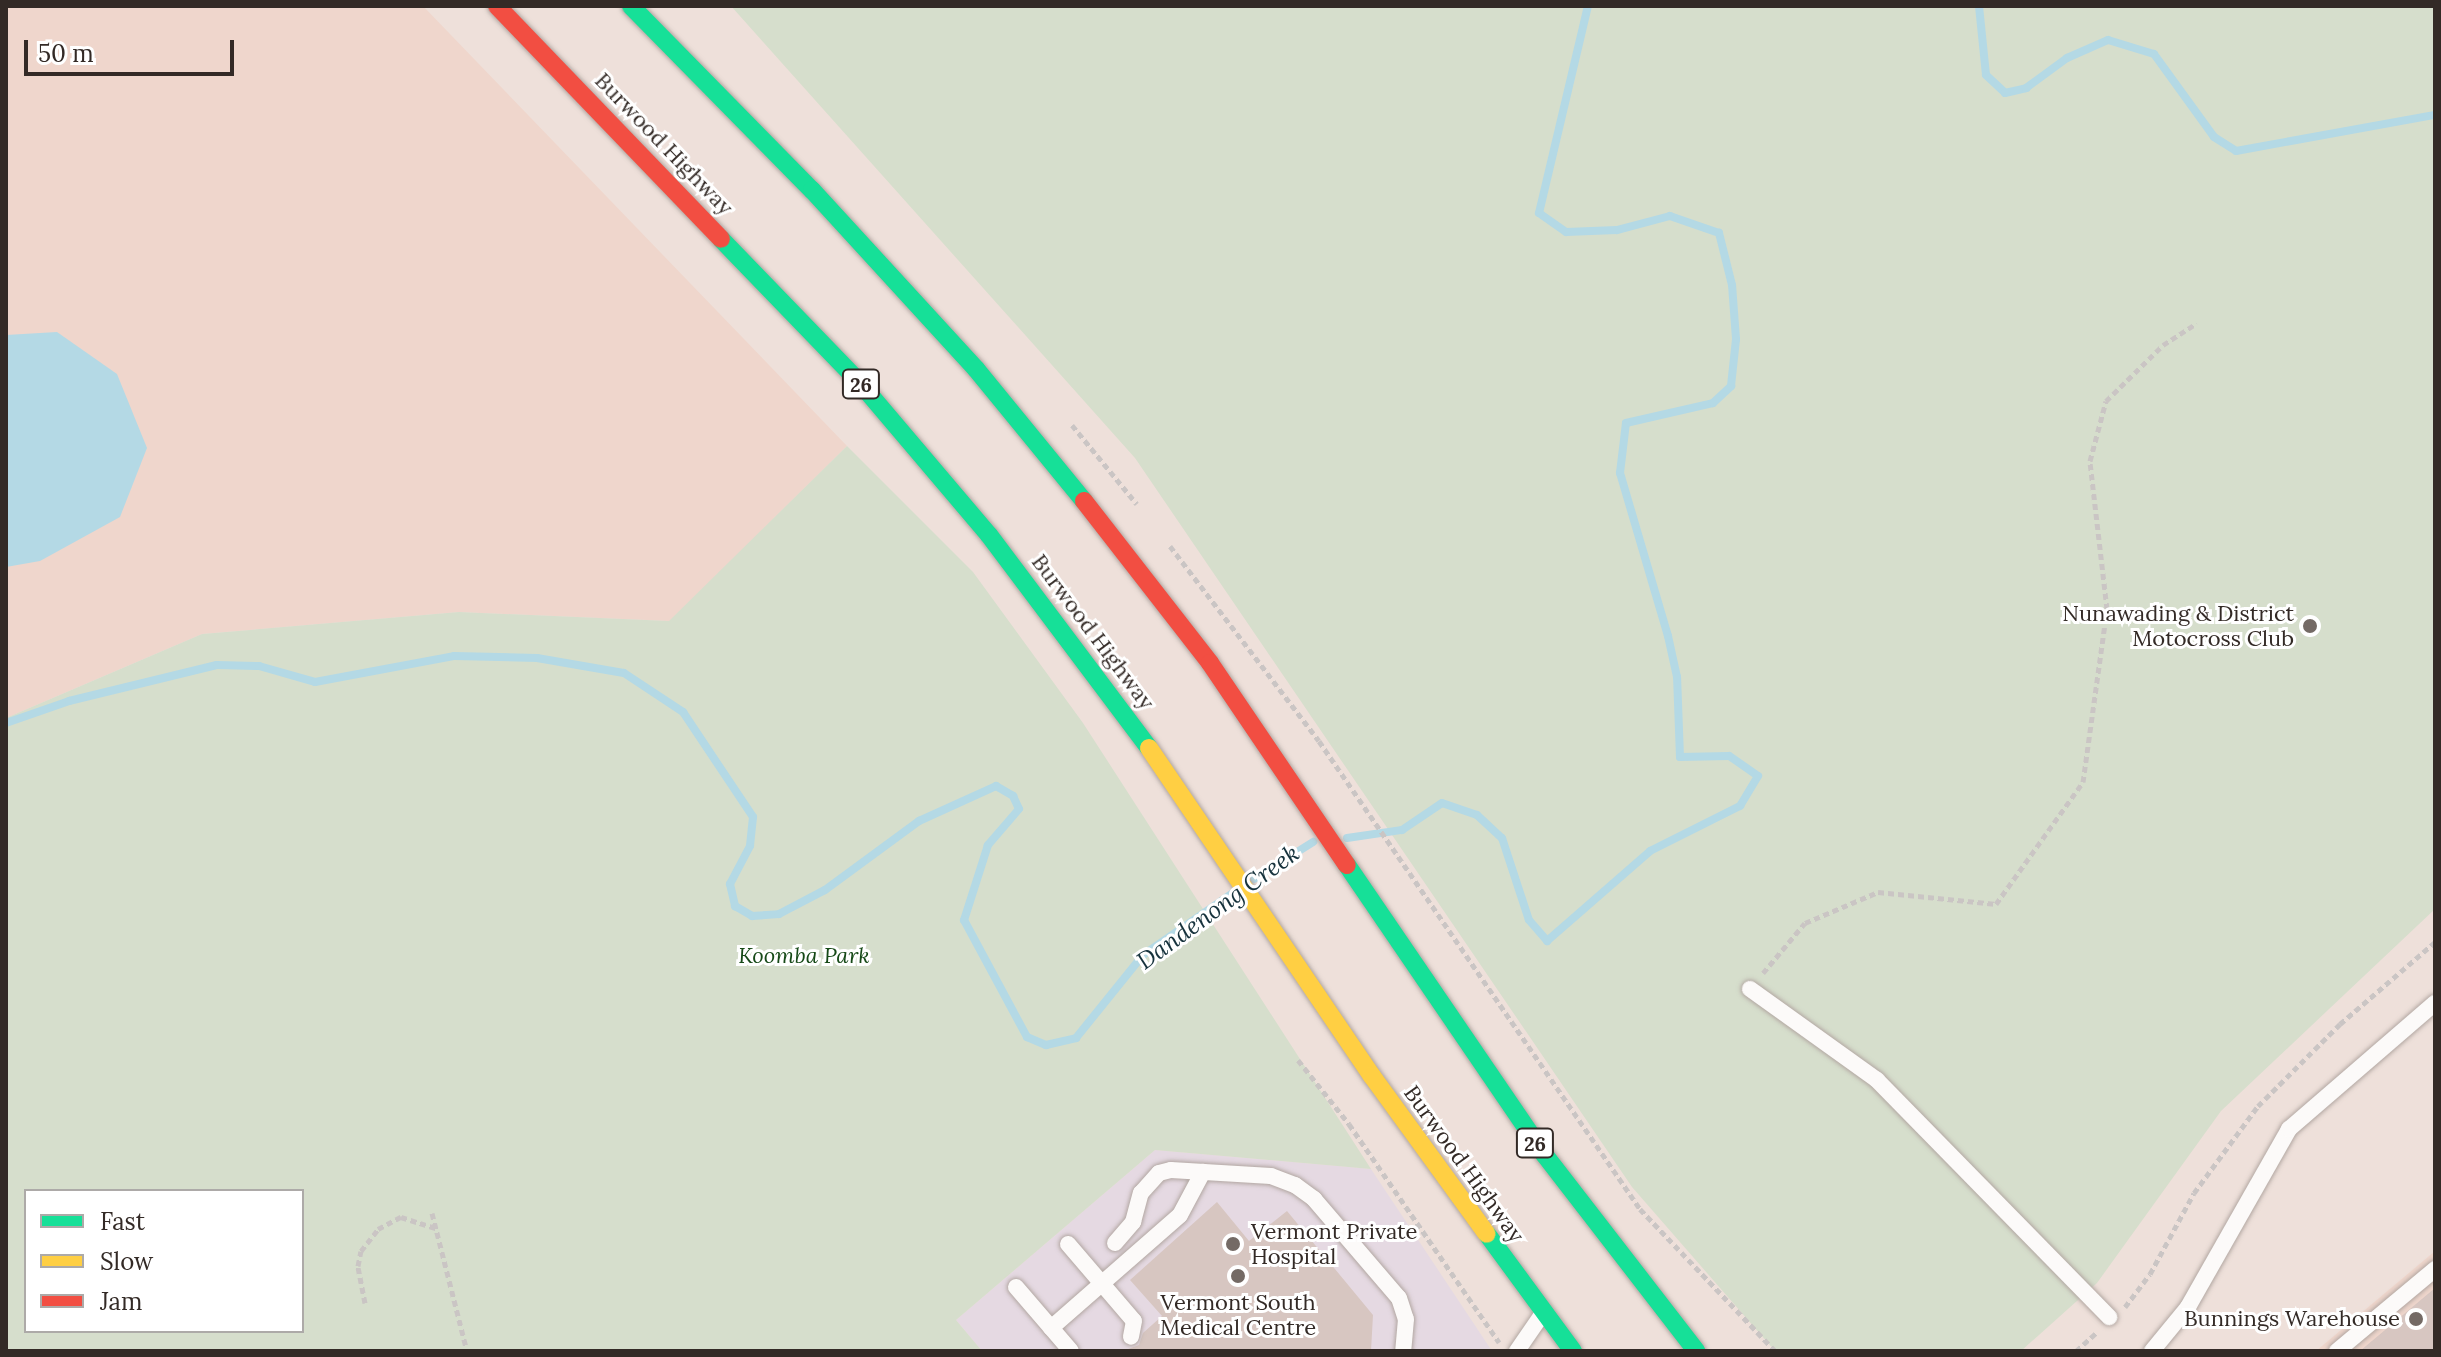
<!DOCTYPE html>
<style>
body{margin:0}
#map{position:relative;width:2441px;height:1357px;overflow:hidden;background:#eee0da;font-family:Lora,serif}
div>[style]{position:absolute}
.built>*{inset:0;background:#efd6cc}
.medical>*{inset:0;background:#e5d9e2}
.green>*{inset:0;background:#d6decc}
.water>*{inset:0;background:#b4d9e5}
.stream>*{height:8px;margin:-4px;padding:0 4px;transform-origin:4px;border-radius:4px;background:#b4d9e5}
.building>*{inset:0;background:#d7c6c1}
.path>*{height:5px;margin-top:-2.5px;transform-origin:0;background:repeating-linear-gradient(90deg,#cac5c4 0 6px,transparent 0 10px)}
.roads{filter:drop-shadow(0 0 2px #b2a7a2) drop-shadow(0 0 2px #b2a7a2)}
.lane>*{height:16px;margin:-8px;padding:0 8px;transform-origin:8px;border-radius:8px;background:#fcfaf9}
.fast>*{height:18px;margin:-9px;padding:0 9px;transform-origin:9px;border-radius:9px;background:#16e098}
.slow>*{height:18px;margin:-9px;padding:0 9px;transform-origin:9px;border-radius:9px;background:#ffcf43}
.jam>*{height:18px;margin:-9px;padding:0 9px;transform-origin:9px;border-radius:9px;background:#f24e42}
.dots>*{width:22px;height:22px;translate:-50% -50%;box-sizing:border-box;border:4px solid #fff;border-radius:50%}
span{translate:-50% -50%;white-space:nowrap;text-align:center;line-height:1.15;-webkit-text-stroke:6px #fff;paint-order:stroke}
.shield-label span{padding:2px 6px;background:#fff;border:2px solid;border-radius:6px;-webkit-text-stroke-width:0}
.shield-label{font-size:20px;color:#332a26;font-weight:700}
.street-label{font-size:22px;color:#332a26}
.poi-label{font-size:22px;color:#332a26}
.right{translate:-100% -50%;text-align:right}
.left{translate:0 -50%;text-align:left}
.park-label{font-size:22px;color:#164917;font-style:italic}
.water-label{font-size:24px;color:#16323c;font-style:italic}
.frame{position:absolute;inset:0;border:8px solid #332a26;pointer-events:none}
.legend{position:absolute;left:24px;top:1189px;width:280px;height:144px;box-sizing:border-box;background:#fff;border:2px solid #adaaa8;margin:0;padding:10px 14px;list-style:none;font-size:24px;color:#332a26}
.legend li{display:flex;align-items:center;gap:16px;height:40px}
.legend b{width:40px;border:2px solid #adaaa8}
.scale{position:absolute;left:24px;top:40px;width:210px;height:36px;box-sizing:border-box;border:4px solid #332a26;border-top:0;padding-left:10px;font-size:24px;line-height:28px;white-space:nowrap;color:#332a26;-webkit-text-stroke:6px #fff;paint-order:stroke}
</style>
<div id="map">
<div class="built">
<div style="clip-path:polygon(6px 6px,423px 6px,847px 446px,670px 621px,459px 612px,202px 634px,6px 718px)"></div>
<div style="clip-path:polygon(2435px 1251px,2435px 1351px,2316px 1351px)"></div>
</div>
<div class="medical">
<div style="clip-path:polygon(1155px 1150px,1371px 1169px,1492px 1351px,982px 1351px,956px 1320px)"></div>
</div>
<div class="green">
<div style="clip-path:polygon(731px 6px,2435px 6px,2435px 909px,2221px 1111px,2097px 1283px,2021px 1351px,1775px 1351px,1632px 1187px,1135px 458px)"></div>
<div style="clip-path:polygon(evenodd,847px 446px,973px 572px,1083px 723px,1371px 1169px,1155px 1150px,956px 1320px,982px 1351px,6px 1351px,6px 718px,202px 634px,459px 612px,669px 621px,847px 446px,302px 1191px,302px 1331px,26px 1331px,26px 1191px,302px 1191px)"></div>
</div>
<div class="water">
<div style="clip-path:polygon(57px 332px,117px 374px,147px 448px,120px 517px,40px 561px,6px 567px,6px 335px)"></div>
</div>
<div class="stream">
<div style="left:1979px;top:6px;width:69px;rotate:84.2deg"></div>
<div style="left:1986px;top:75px;width:26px;rotate:43deg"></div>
<div style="left:2005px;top:93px;width:22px;rotate:-13deg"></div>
<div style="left:2026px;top:88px;width:51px;rotate:-36.2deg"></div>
<div style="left:2067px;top:58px;width:45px;rotate:-23.7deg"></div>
<div style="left:2108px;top:40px;width:48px;rotate:16.9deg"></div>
<div style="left:2154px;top:54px;width:102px;rotate:54.1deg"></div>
<div style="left:2214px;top:137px;width:26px;rotate:32deg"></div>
<div style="left:2236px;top:151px;width:202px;rotate:-10.3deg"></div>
<div style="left:6px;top:723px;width:67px;rotate:-19.2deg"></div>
<div style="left:69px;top:701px;width:152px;rotate:-13.7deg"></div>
<div style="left:217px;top:665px;width:42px;rotate:1.4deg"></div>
<div style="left:259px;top:666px;width:58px;rotate:15.9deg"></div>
<div style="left:315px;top:682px;width:141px;rotate:-10.6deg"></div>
<div style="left:454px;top:656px;width:83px;rotate:1.4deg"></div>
<div style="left:537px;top:658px;width:88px;rotate:9.8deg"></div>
<div style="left:624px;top:673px;width:71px;rotate:33.5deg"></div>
<div style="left:683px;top:712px;width:126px;rotate:56.3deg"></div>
<div style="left:753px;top:817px;width:29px;rotate:96deg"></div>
<div style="left:750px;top:846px;width:43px;rotate:117.8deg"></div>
<div style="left:730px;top:884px;width:23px;rotate:77deg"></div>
<div style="left:735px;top:906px;width:20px;rotate:30deg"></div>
<div style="left:752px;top:916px;width:27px;rotate:-4deg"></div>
<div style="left:779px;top:914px;width:52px;rotate:-27.6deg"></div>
<div style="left:825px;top:890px;width:117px;rotate:-36.3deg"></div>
<div style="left:919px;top:821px;width:85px;rotate:-24.4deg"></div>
<div style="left:996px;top:786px;width:20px;rotate:30deg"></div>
<div style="left:1013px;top:796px;width:14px;rotate:65deg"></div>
<div style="left:1019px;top:809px;width:48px;rotate:130.7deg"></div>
<div style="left:988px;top:845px;width:79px;rotate:107.7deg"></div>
<div style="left:964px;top:920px;width:133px;rotate:61.7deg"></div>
<div style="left:1027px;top:1037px;width:21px;rotate:23deg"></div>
<div style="left:1046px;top:1045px;width:31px;rotate:-13deg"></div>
<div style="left:1076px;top:1038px;width:107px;rotate:-51.1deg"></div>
<div style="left:1143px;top:955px;width:109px;rotate:-34.6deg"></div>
<div style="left:1347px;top:838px;width:56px;rotate:-8.3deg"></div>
<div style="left:1402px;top:830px;width:48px;rotate:-34deg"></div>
<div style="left:1442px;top:803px;width:37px;rotate:19deg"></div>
<div style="left:1477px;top:815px;width:34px;rotate:43deg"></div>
<div style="left:1502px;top:838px;width:86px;rotate:71.8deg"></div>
<div style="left:1529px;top:920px;width:28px;rotate:49deg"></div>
<div style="left:1547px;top:941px;width:137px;rotate:-41.1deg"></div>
<div style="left:1650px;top:851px;width:101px;rotate:-26.6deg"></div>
<div style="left:1740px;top:806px;width:35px;rotate:-59deg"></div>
<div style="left:1758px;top:776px;width:35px;rotate:-145deg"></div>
<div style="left:1729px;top:756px;width:49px;rotate:178.8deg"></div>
<div style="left:1680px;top:757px;width:80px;rotate:-92.1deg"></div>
<div style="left:1677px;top:677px;width:42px;rotate:-102.4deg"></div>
<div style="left:1668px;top:636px;width:170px;rotate:-106.4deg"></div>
<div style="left:1620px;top:473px;width:50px;rotate:-83.2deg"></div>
<div style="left:1626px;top:423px;width:89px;rotate:-12.9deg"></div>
<div style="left:1713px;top:403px;width:25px;rotate:-43deg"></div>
<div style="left:1731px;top:386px;width:47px;rotate:-83.9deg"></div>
<div style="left:1736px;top:339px;width:54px;rotate:-94.2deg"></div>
<div style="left:1732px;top:285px;width:54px;rotate:-104deg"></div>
<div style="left:1719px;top:233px;width:52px;rotate:-160.9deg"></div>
<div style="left:1670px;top:216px;width:55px;rotate:165.2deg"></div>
<div style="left:1617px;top:230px;width:51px;rotate:177.8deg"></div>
<div style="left:1566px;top:232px;width:33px;rotate:-145deg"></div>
<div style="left:1539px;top:213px;width:213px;rotate:-76.7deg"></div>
<div style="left:1254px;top:879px;width:70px;rotate:-32.1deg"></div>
</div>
<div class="building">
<div style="clip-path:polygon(1217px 1202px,1249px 1241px,1287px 1211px,1373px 1315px,1371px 1351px,1123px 1351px,1139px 1345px,1143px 1333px,1162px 1316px,1130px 1280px)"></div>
<div style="clip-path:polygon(2435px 1288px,2435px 1351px,2360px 1351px)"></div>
</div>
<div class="path">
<div style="left:1072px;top:425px;width:102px;rotate:50.6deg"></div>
<div style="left:1170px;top:546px;width:245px;rotate:52.6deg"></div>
<div style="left:1319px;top:741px;width:568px;rotate:55.55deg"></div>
<div style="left:1640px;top:1209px;width:196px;rotate:46.4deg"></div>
<div style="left:1763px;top:973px;width:65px;rotate:-50deg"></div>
<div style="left:1805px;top:923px;width:79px;rotate:-23deg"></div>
<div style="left:1878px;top:892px;width:119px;rotate:5.8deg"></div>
<div style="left:1996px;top:904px;width:150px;rotate:-54.5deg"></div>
<div style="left:2083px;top:782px;width:175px;rotate:-82.1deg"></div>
<div style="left:2107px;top:609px;width:149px;rotate:-96.6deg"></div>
<div style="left:2090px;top:461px;width:62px;rotate:-75.1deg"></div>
<div style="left:2106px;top:401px;width:80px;rotate:-44.5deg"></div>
<div style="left:2163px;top:345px;width:40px;rotate:-32.9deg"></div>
<div style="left:1298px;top:1060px;width:82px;rotate:51.4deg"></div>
<div style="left:1349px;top:1124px;width:265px;rotate:55.5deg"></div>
<div style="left:432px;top:1213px;width:142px;rotate:75.8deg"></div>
<div style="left:365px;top:1303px;width:38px;rotate:-101deg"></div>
<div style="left:358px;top:1266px;width:15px;rotate:-79deg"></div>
<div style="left:361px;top:1251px;width:28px;rotate:-52deg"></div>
<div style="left:378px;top:1229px;width:26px;rotate:-28deg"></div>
<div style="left:401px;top:1217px;width:38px;rotate:18deg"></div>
<div style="left:2125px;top:1307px;width:41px;rotate:-52.9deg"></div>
<div style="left:2150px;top:1274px;width:92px;rotate:-61.5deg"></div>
<div style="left:2194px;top:1193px;width:108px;rotate:-53.7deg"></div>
<div style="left:2258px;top:1106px;width:116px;rotate:-45deg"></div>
<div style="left:2340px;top:1024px;width:125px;rotate:-40.8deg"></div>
<div style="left:2076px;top:1351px;width:28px;rotate:-42deg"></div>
</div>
<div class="roads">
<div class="lane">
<div style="left:1750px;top:989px;width:156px;rotate:35.6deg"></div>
<div style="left:1877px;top:1080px;width:332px;rotate:45.6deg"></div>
<div style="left:1115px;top:1243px;width:28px;rotate:-49deg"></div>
<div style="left:1133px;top:1222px;width:30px;rotate:-75deg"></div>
<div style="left:1141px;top:1193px;width:27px;rotate:-48deg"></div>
<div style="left:1159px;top:1173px;width:12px;rotate:-14deg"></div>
<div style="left:1171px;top:1170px;width:100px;rotate:3.4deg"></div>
<div style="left:1271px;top:1176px;width:26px;rotate:21deg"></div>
<div style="left:1295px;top:1185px;width:24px;rotate:36deg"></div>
<div style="left:1314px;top:1199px;width:130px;rotate:49.4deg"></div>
<div style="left:1399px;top:1298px;width:22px;rotate:72deg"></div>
<div style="left:1406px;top:1319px;width:32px;rotate:95deg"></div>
<div style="left:1068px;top:1244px;width:101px;rotate:49.4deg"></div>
<div style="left:1134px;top:1321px;width:16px;rotate:101deg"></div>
<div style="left:1016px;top:1287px;width:84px;rotate:49.3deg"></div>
<div style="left:1051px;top:1328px;width:171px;rotate:-41.2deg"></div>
<div style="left:1180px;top:1215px;width:49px;rotate:-61.9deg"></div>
<div style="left:1517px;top:1351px;width:46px;rotate:-55.6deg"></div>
<div style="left:2152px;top:1351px;width:57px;rotate:-50.7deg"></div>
<div style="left:2188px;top:1307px;width:205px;rotate:-60.4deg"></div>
<div style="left:2289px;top:1129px;width:193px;rotate:-40.8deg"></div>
<div style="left:2337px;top:1351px;width:128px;rotate:-39.9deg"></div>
</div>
<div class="fast">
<div style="left:631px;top:6px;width:258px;rotate:45.5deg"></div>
<div style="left:812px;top:190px;width:243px;rotate:47.5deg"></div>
<div style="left:976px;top:369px;width:171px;rotate:50.7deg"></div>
<div style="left:721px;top:239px;width:200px;rotate:46deg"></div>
<div style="left:860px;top:383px;width:199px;rotate:49.7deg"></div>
<div style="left:989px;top:535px;width:266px;rotate:53.1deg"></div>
<div style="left:1347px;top:865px;width:350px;rotate:55.7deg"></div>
<div style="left:1544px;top:1154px;width:249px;rotate:52.3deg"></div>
<div style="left:1487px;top:1234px;width:145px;rotate:53.7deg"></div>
</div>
<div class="slow">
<div style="left:1149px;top:748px;width:397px;rotate:55.8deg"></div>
<div style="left:1372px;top:1076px;width:195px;rotate:54deg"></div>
</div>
<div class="jam">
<div style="left:497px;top:6px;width:323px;rotate:46.1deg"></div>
<div style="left:1084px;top:501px;width:205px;rotate:52.1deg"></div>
<div style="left:1210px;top:663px;width:244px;rotate:55.9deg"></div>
</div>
</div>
<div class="dots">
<div style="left:2310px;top:626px;background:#746a65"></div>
<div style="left:1233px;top:1244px;background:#746a65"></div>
<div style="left:1238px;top:1276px;background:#746a65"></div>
<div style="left:2416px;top:1319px;background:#746a65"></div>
</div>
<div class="shield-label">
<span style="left:861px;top:384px">26</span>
<span style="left:1535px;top:1143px">26</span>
</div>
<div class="street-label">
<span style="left:664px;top:144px;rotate:46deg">Burwood Highway</span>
<span style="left:1093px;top:632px;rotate:53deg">Burwood Highway</span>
<span style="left:1464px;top:1164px;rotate:54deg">Burwood Highway</span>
</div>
<div class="poi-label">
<span class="right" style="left:2294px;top:626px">Nunawading &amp; District<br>Motocross Club</span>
<span class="left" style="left:1251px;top:1244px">Vermont Private<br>Hospital</span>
<span style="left:1238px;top:1315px">Vermont South<br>Medical Centre</span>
<span class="right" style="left:2400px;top:1319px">Bunnings Warehouse</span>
</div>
<div class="park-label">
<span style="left:804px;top:956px">Koomba Park</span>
</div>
<div class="water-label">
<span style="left:1218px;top:907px;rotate:-36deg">Dandenong Creek</span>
</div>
<div class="frame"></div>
<ul class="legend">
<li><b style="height:10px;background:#16e098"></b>Fast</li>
<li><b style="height:10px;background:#ffcf43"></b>Slow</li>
<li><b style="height:10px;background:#f24e42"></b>Jam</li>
</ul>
<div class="scale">50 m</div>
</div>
